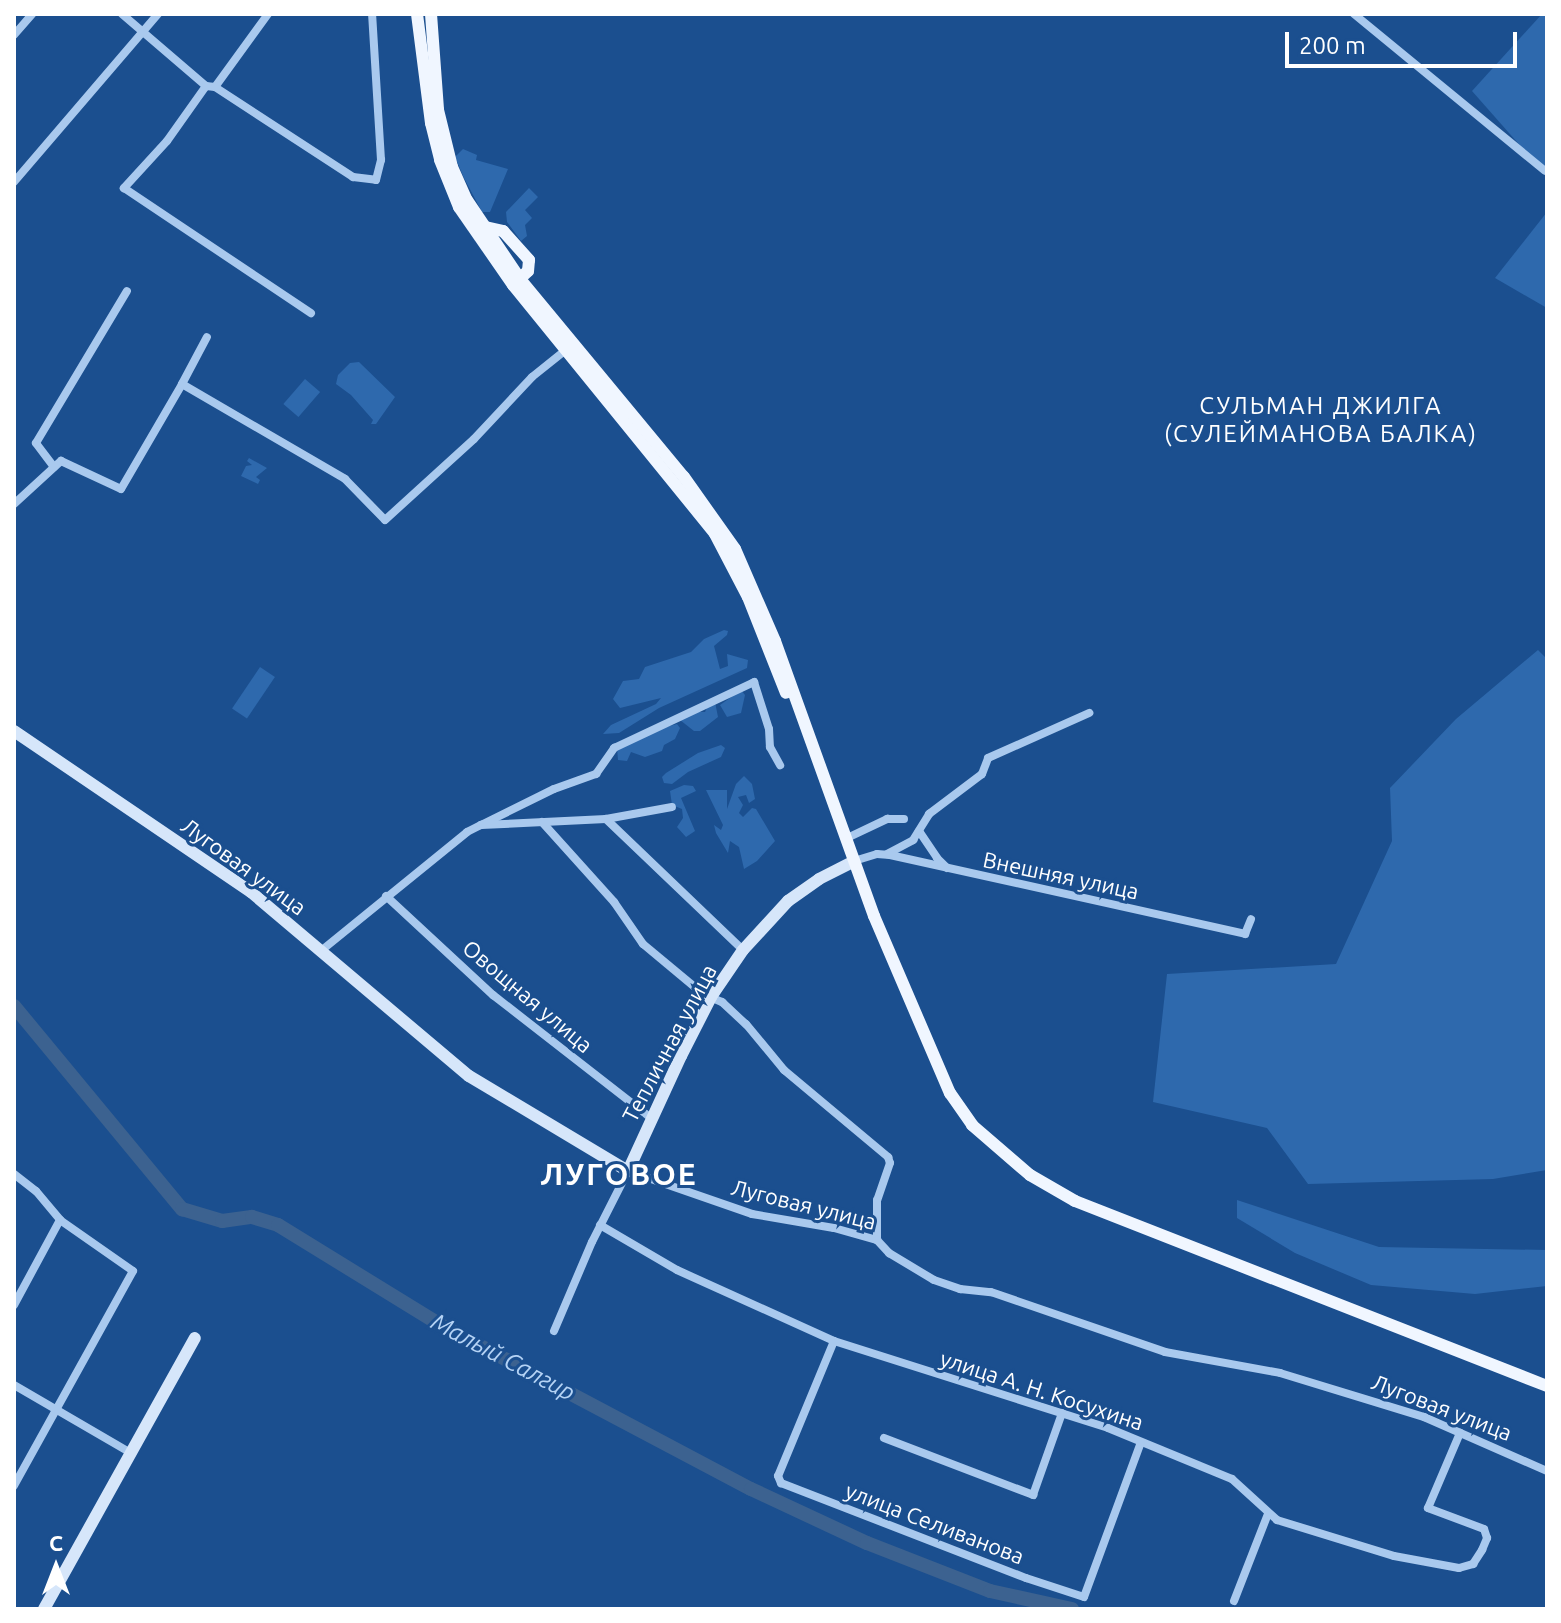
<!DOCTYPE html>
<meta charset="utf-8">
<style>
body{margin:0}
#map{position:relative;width:1561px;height:1623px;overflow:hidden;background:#1b4f8f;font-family:Ubuntu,sans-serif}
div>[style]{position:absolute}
.green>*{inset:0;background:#2e69ad;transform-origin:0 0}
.river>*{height:14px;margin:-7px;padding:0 7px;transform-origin:7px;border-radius:7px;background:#3c6290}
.street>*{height:8px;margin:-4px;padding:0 4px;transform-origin:4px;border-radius:4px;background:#a9c9ee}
.secondary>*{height:12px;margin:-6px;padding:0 6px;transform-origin:6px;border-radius:6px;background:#d6e6fa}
.primary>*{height:12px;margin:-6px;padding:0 6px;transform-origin:6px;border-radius:6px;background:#f0f6ff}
span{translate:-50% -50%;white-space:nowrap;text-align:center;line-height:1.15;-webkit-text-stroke:6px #1b4f8f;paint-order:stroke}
.street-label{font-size:22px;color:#fff}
.neighbourhood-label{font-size:24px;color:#fff;letter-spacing:2px}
.water-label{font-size:24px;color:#b5d3f5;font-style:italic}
.district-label{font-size:30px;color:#fff;font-weight:700;letter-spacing:2px}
.frame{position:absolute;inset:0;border:16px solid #fff;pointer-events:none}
.north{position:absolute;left:16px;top:1527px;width:80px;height:80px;-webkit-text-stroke:6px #1b4f8f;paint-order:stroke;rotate:0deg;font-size:22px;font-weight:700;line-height:32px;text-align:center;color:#fff}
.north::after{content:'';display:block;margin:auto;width:28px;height:36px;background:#fff;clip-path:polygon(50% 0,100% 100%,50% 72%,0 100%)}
.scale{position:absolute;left:1285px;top:32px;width:232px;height:36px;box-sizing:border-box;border:4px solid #fff;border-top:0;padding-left:10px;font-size:24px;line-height:28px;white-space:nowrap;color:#fff;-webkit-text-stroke:6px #1b4f8f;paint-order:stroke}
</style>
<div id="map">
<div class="green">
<div style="clip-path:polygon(1542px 14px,1547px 14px,1547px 176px,1472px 91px)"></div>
<div style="clip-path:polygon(463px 149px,477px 155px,476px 160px,508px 169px,490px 212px,482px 212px,464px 178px,455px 157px)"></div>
<div style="clip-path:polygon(529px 188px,538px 197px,525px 210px,532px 218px,525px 225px,527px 236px,521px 241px,507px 222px,506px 212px)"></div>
<div style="clip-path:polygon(1547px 212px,1547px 308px,1495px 278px)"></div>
<div style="clip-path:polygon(359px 362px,395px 397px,376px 424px,371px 424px,373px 420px,351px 395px,336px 384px,338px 375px,350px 363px)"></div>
<div style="left:305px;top:379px;width:20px;height:33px;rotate:41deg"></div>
<div style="clip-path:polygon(249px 458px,267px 468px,256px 477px,260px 480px,258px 484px,241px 476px,246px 466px,252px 465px,247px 461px)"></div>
<div style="clip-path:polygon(724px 630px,728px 631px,727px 635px,714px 646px,720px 669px,728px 666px,727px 654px,748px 660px,747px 668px,659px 708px,619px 733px,603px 734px,611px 725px,656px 704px,661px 698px,620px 708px,613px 699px,623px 681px,639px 679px,645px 667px,691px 652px,704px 639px)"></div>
<div style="clip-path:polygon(1538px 650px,1547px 659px,1547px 1170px,1493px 1179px,1308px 1184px,1267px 1128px,1153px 1102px,1167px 974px,1336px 964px,1392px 841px,1390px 788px,1456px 719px)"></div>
<div style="left:260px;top:667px;width:18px;height:50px;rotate:34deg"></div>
<div style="clip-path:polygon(741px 690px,745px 695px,741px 713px,727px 717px,720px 705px)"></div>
<div style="clip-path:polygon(715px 702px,718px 717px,700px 731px,694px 731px,680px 720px,688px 712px,705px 712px,709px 703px)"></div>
<div style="clip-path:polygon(677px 724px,680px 728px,675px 739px,664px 745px,662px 751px,645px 757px,631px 752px,627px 761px,618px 760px,617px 748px,640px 734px)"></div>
<div style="clip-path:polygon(721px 745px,725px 748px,721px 757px,688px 772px,672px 784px,664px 783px,662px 777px,666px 773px,698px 753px)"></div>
<div style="clip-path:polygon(744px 776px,752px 784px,755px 799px,749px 803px,746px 795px,738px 797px,743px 805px,739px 813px,743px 817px,752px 808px,756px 809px,775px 841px,757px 861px,744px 869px,739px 847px,730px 841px,728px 853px,716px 833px,714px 825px,721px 830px,723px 825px,706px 790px,727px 790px,727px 809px,736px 784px)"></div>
<div style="clip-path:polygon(684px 785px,693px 786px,696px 791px,681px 798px,695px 831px,686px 837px,677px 827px,683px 818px,682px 809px,672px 805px,670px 791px)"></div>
<div style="clip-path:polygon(1237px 1200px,1379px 1247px,1547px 1250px,1547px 1286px,1475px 1294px,1371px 1285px,1295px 1253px,1237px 1218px)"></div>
</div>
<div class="river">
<div style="left:14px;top:1006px;width:264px;rotate:50.4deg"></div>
<div style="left:182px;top:1209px;width:42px;rotate:16.7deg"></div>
<div style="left:222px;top:1221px;width:30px;rotate:-8deg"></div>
<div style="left:252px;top:1217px;width:27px;rotate:17deg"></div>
<div style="left:278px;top:1225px;width:189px;rotate:31.6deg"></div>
<div style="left:439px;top:1324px;width:353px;rotate:27.9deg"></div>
<div style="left:751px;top:1489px;width:128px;rotate:25deg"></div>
<div style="left:867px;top:1543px;width:132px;rotate:21.3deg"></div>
<div style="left:990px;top:1591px;width:84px;rotate:12.4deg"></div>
</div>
<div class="street">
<div style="left:122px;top:14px;width:111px;rotate:40.6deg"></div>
<div style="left:268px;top:14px;width:90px;rotate:126deg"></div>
<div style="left:215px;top:87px;width:9px;rotate:-174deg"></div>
<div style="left:206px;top:86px;width:67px;rotate:125.3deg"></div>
<div style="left:167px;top:141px;width:64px;rotate:132.5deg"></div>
<div style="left:124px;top:188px;width:225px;rotate:33.8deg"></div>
<div style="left:1354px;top:14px;width:247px;rotate:39.4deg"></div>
<div style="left:14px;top:35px;width:28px;rotate:-49deg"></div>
<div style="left:215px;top:87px;width:165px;rotate:33.1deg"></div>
<div style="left:353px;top:177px;width:23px;rotate:7deg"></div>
<div style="left:376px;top:180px;width:21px;rotate:-76deg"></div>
<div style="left:381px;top:160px;width:146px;rotate:-93.5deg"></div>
<div style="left:14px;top:182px;width:221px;rotate:-49.4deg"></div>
<div style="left:182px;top:384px;width:53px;rotate:-62deg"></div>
<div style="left:54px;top:467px;width:30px;rotate:-127deg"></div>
<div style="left:36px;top:443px;width:177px;rotate:-59.1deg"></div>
<div style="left:14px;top:504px;width:64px;rotate:-42.5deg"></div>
<div style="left:61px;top:461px;width:66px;rotate:25deg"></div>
<div style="left:121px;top:489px;width:121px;rotate:-59.8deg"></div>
<div style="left:182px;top:384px;width:189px;rotate:30.2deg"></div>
<div style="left:345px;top:479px;width:57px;rotate:45.7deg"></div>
<div style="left:385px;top:520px;width:120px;rotate:-42.3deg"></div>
<div style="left:474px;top:439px;width:85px;rotate:-46.9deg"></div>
<div style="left:532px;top:377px;width:45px;rotate:-38.7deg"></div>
<div style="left:606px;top:819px;width:190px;rotate:43.7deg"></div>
<div style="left:542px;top:822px;width:108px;rotate:48deg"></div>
<div style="left:614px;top:902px;width:51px;rotate:55.4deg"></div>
<div style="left:643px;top:944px;width:78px;rotate:39.8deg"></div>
<div style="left:703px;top:994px;width:21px;rotate:23deg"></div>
<div style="left:722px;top:1002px;width:33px;rotate:43deg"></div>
<div style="left:746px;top:1024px;width:60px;rotate:50.4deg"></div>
<div style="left:784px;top:1070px;width:136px;rotate:39.9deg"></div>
<div style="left:888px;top:1157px;width:6px;rotate:72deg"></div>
<div style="left:890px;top:1163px;width:39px;rotate:109deg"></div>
<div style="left:877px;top:1200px;width:40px;rotate:90deg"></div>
<div style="left:481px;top:825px;width:81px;rotate:-26.3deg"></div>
<div style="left:554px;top:789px;width:45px;rotate:-19.7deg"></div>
<div style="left:596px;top:774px;width:32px;rotate:-55deg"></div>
<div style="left:614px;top:748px;width:155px;rotate:-25.2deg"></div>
<div style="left:754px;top:682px;width:49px;rotate:72.3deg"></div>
<div style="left:769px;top:729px;width:18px;rotate:87deg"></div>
<div style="left:770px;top:747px;width:21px;rotate:61deg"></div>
<div style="left:919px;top:831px;width:32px;rotate:56deg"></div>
<div style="left:937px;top:858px;width:14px;rotate:45deg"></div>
<div style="left:845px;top:839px;width:47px;rotate:-25.5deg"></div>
<div style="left:887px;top:819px;width:17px"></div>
<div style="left:887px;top:854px;width:30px;rotate:-28deg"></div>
<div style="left:913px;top:840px;width:31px;rotate:-58deg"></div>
<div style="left:929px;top:814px;width:66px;rotate:-37deg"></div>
<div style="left:982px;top:774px;width:17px;rotate:-69deg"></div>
<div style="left:988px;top:758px;width:111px;rotate:-24deg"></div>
<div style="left:854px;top:861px;width:24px;rotate:-17deg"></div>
<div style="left:877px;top:854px;width:13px;rotate:4deg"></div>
<div style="left:890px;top:855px;width:364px;rotate:12.5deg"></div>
<div style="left:1245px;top:934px;width:16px;rotate:-68deg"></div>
<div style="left:386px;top:896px;width:146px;rotate:42.8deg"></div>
<div style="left:493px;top:995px;width:200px;rotate:37.9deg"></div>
<div style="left:322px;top:950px;width:187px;rotate:-39.1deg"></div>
<div style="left:467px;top:832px;width:16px;rotate:-27deg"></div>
<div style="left:481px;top:825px;width:125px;rotate:-2.7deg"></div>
<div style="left:606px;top:819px;width:67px;rotate:-10.3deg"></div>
<div style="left:14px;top:1174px;width:28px;rotate:38deg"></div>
<div style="left:36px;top:1191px;width:38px;rotate:50deg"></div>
<div style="left:60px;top:1220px;width:89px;rotate:34.9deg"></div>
<div style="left:133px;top:1271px;width:246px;rotate:119deg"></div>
<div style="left:600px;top:1225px;width:89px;rotate:30.3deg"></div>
<div style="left:677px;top:1270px;width:172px;rotate:24.3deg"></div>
<div style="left:834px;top:1341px;width:287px;rotate:17.6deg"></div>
<div style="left:1108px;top:1428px;width:134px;rotate:22.4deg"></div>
<div style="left:1232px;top:1479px;width:61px;rotate:42.3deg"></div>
<div style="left:1277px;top:1520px;width:122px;rotate:17.1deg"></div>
<div style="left:1394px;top:1556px;width:66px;rotate:10.5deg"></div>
<div style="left:1459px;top:1568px;width:15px;rotate:-16deg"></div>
<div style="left:1473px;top:1564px;width:17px;rotate:-57deg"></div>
<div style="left:1482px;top:1550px;width:13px;rotate:-67deg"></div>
<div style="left:1487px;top:1538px;width:9px;rotate:-108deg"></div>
<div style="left:1484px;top:1529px;width:60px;rotate:-159.4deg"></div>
<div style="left:1428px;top:1508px;width:82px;rotate:-66.9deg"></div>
<div style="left:14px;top:1305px;width:97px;rotate:-61.6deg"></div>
<div style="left:554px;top:1331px;width:97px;rotate:-66.9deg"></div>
<div style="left:592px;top:1242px;width:80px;rotate:-63.1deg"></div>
<div style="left:628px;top:1171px;width:131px;rotate:19.1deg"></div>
<div style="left:752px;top:1214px;width:83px;rotate:9.7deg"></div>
<div style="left:834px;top:1228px;width:45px;rotate:15.6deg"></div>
<div style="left:877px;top:1240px;width:18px;rotate:47deg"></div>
<div style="left:889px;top:1253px;width:52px;rotate:31deg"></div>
<div style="left:934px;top:1280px;width:28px;rotate:19deg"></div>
<div style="left:960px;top:1289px;width:31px;rotate:6deg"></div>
<div style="left:991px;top:1292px;width:184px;rotate:19deg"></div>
<div style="left:1165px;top:1352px;width:117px;rotate:10.3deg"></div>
<div style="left:1280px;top:1373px;width:151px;rotate:17deg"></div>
<div style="left:1424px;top:1417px;width:134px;rotate:23.7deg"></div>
<div style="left:834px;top:1341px;width:146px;rotate:112.5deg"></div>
<div style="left:778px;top:1476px;width:8px;rotate:67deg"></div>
<div style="left:781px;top:1483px;width:263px;rotate:21.2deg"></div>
<div style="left:1026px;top:1578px;width:61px;rotate:18.1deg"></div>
<div style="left:1084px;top:1597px;width:165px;rotate:-69.8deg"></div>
<div style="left:14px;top:1385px;width:135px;rotate:30.2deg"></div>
<div style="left:884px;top:1438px;width:160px;rotate:20.9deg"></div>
<div style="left:1033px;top:1495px;width:87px;rotate:-70.5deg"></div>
<div style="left:1234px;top:1601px;width:93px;rotate:-68.7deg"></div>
</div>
<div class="secondary">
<div style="left:14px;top:731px;width:287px;rotate:34.2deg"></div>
<div style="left:251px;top:892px;width:285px;rotate:40.2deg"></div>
<div style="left:469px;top:1076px;width:185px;rotate:30.9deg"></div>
<div style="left:628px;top:1171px;width:127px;rotate:-65.3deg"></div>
<div style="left:681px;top:1056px;width:66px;rotate:-63deg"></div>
<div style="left:711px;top:997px;width:57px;rotate:-55.8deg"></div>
<div style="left:743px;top:950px;width:67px;rotate:-47.4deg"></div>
<div style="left:788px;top:901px;width:38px;rotate:-35deg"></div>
<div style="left:819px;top:879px;width:39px;rotate:-27deg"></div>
<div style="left:44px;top:1609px;width:310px;rotate:-60.9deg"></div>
</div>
<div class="primary">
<div style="left:417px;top:14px;width:110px;rotate:82.7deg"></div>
<div style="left:431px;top:123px;width:38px;rotate:76deg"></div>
<div style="left:440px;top:160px;width:51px;rotate:68deg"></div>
<div style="left:459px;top:207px;width:95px;rotate:55.3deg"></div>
<div style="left:513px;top:285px;width:321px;rotate:50.9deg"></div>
<div style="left:715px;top:534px;width:71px;rotate:62.4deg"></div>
<div style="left:748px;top:597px;width:103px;rotate:68.4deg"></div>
<div style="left:431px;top:14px;width:96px;rotate:85.8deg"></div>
<div style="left:438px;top:110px;width:59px;rotate:76.2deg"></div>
<div style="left:452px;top:167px;width:36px;rotate:66deg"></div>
<div style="left:467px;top:200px;width:95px;rotate:56.1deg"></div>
<div style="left:520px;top:279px;width:257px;rotate:50.4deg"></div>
<div style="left:684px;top:477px;width:88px;rotate:54.7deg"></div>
<div style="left:735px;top:549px;width:100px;rotate:66.5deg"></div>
<div style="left:775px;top:641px;width:292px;rotate:70.2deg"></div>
<div style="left:874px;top:916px;width:193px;rotate:66.8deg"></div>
<div style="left:950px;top:1093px;width:39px;rotate:55deg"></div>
<div style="left:972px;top:1125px;width:77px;rotate:40.8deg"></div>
<div style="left:1030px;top:1175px;width:52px;rotate:30deg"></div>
<div style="left:1075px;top:1201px;width:507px;rotate:21.4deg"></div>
<div style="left:481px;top:226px;width:23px;rotate:13deg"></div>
<div style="left:503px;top:231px;width:39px;rotate:48deg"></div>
<div style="left:529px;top:260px;width:11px;rotate:95deg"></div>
<div style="left:528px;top:271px;width:19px;rotate:137deg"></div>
</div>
<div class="street-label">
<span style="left:244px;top:866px;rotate:36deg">Луговая улица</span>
<span style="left:1061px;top:875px;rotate:12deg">Внешняя улица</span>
<span style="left:528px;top:996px;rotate:40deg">Овощная улица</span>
<span style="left:669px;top:1043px;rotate:-62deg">Тепличная улица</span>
<span style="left:804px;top:1204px;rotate:14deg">Луговая улица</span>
<span style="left:1042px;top:1390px;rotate:18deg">улица А. Н. Косухина</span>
<span style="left:1442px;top:1407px;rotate:21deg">Луговая улица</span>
<span style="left:935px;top:1523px;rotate:21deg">улица Селиванова</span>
</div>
<div class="neighbourhood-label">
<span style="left:1321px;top:420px">СУЛЬМАН ДЖИЛГА<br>(СУЛЕЙМАНОВА БАЛКА)</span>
</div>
<div class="water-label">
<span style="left:503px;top:1357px;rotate:28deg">Малый Салгир</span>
</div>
<div class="district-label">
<span style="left:619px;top:1174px">ЛУГОВОЕ</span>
</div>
<div class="frame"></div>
<div class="north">С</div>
<div class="scale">200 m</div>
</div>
